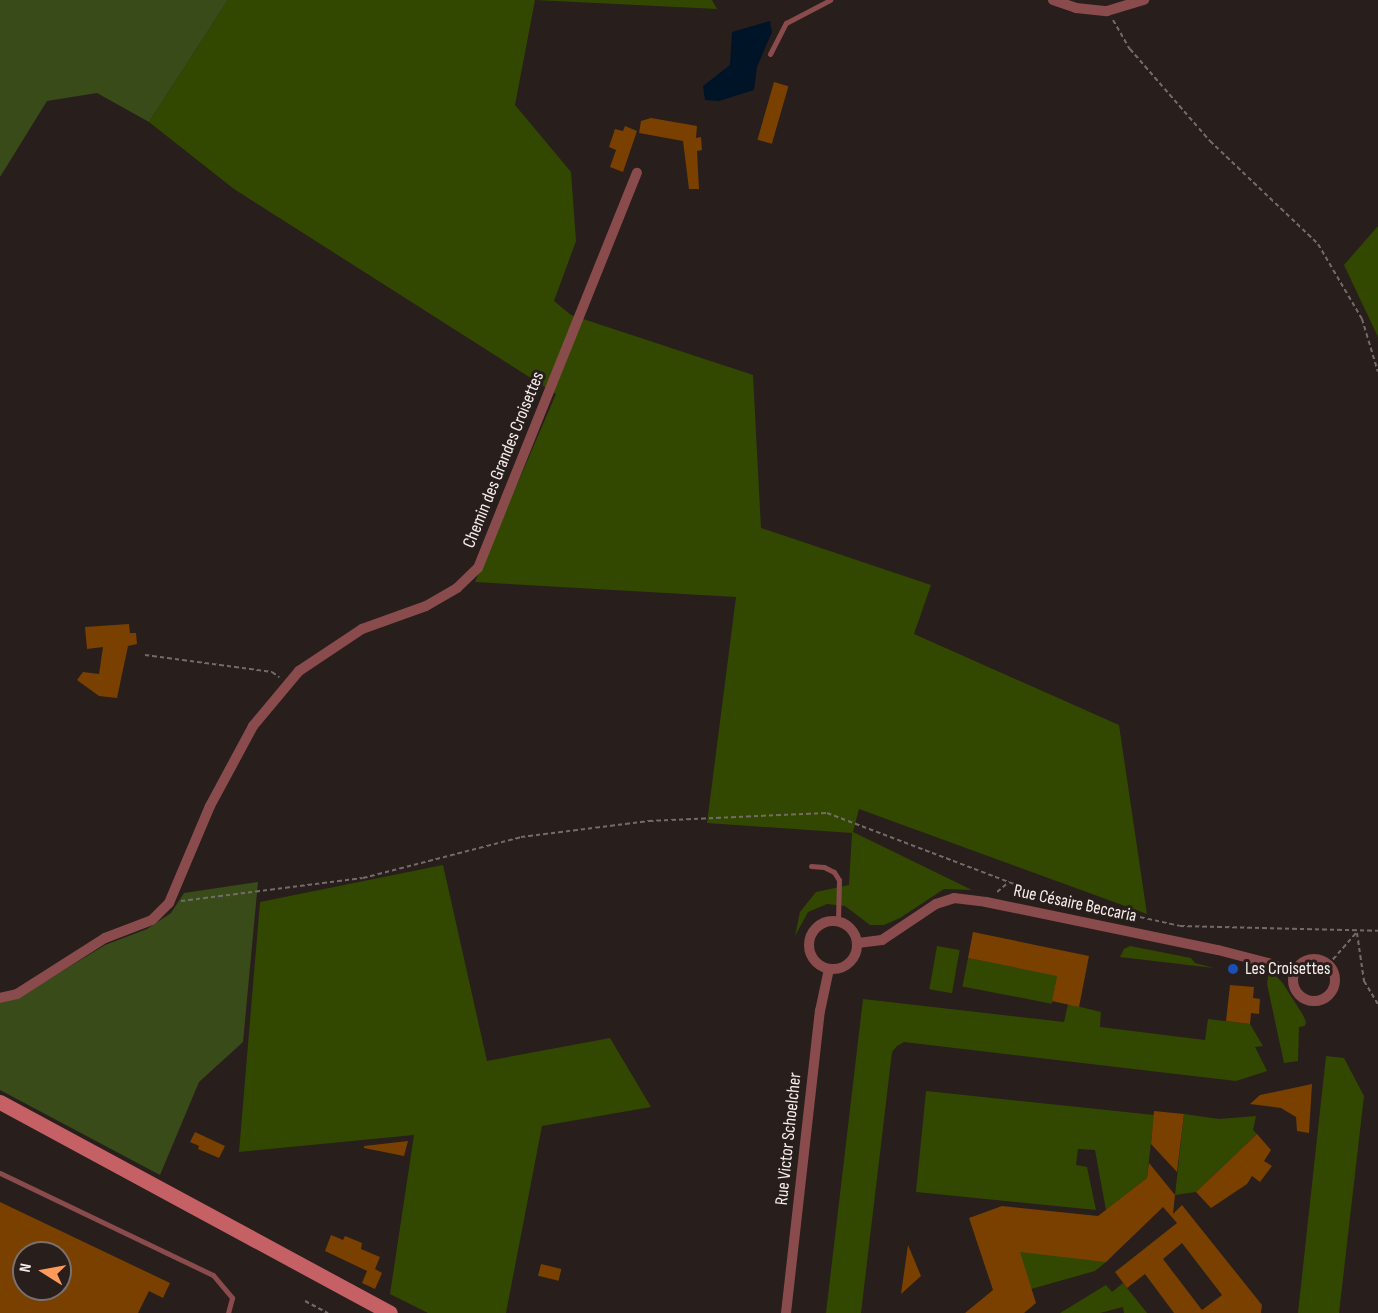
<!DOCTYPE html>
<meta charset="utf-8">
<style>
body{margin:0}
#map{position:relative;width:1378px;height:1313px;overflow:hidden;background:#281e1b;font-family:"Sofia Sans Condensed",sans-serif}
div>[style]{position:absolute}
.green>*{inset:0;background:#324800;transform-origin:0 0}
.forest>*{inset:0;background:#394b19}
.water>*{inset:0;background:#001427}
.building>*{inset:0;background:#794000;transform-origin:0 0}
.path>*{height:2px;margin-top:-1px;transform-origin:0;background:repeating-linear-gradient(90deg,#746b68 0 4.5px,transparent 0 7.5px)}
.lane>*{height:5px;margin:-2.5px;padding:0 2.5px;transform-origin:2.5px;border-radius:2.5px;background:#8a4b4d}
.street>*{height:10px;margin:-5px;padding:0 5px;transform-origin:5px;border-radius:5px;background:#8a4b4d}
.street>.ring{margin:-5px;padding:0;box-sizing:content-box;background:none;border:10px solid #8a4b4d;border-radius:50%}
.secondary>*{height:15px;margin:-7.5px;padding:0 7.5px;transform-origin:7.5px;border-radius:7.5px;background:#c56065}
.dots>*{width:16px;height:16px;translate:-50% -50%;box-sizing:border-box;border:3px solid #281e1b;border-radius:50%}
span{translate:-50% -50%;white-space:nowrap;text-align:center;line-height:1.15;-webkit-text-stroke:6px #281e1b;paint-order:stroke}
.street-label{font-size:18px;color:#f5eeeb}
.poi-label{font-size:18px;color:#f5eeeb}
.left{translate:0 -50%;text-align:left}
.north{position:absolute;left:12px;top:1241px;width:60px;height:60px;box-sizing:border-box;background:#281e1b;border:2px solid #7a716e;border-radius:50%;rotate:281deg;font-size:16px;font-weight:700;line-height:24px;text-align:center;color:#f5eeeb}
.north::after{content:'';display:block;margin:auto;width:21px;height:27px;background:#ff9b5a;clip-path:polygon(50% 0,100% 100%,50% 72%,0 100%)}
</style>
<div id="map">
<div class="green">
<div style="clip-path:polygon(228px 0,712px 0,717px 9px,535px 0,515px 105px,571px 172px,576px 241px,554px 301px,571px 315px,753px 375px,761px 528px,931px 585px,914px 634px,1119px 725px,1147px 914px,859px 809px,853px 832px,972px 890px,944px 889px,900px 918px,884px 925px,870px 925px,845px 906px,827px 904px,808px 912px,795px 936px,800px 912px,816px 892px,849px 885px,852px 833px,707px 823px,736px 597px,475px 582px,556px 394px,234px 189px,149px 122px)"></div>
<div style="clip-path:polygon(1378px 226px,1378px 337px,1344px 265px)"></div>
<div style="clip-path:polygon(443px 865px,487px 1061px,610px 1038px,651px 1107px,542px 1126px,506px 1313px,428px 1313px,390px 1294px,414px 1135px,239px 1152px,260px 902px)"></div>
<div style="left:937px;top:946px;width:23px;height:44px;rotate:10deg"></div>
<div style="clip-path:polygon(1130px 946px,1191px 958px,1195px 963px,1214px 968px,1120px 957px,1124px 949px)"></div>
<div style="left:968px;top:958px;width:91px;height:29px;rotate:11deg"></div>
<div style="clip-path:polygon(1269px 969px,1282px 982px,1303px 1015px,1306px 1022px,1305px 1026px,1299px 1027px,1298px 1061px,1284px 1063px,1267px 984px)"></div>
<div style="clip-path:polygon(863px 999px,1064px 1022px,1068px 1004px,1101px 1012px,1100px 1027px,1205px 1040px,1208px 1019px,1250px 1024px,1263px 1046px,1255px 1047px,1267px 1071px,1236px 1081px,904px 1042px,897px 1046px,892px 1052px,861px 1313px,826px 1313px)"></div>
<div style="clip-path:polygon(1326px 1056px,1344px 1058px,1364px 1096px,1339px 1313px,1298px 1313px)"></div>
<div style="clip-path:polygon(926px 1091px,1154px 1115px,1147px 1178px,1106px 1210px,1095px 1150px,1078px 1149px,1076px 1165px,1087px 1167px,1096px 1210px,916px 1192px)"></div>
<div style="clip-path:polygon(1184px 1114px,1219px 1119px,1256px 1116px,1253px 1130px,1257px 1134px,1196px 1192px,1175px 1195px)"></div>
<div style="clip-path:polygon(993px 1209px,1011px 1210px,1106px 1262px,1095px 1271px,1031px 1289px,1014px 1271px)"></div>
<div style="clip-path:polygon(1123px 1283px,1147px 1313px,1124px 1313px,1123px 1307px,1100px 1313px,1060px 1313px,1106px 1285px,1112px 1292px)"></div>
</div>
<div class="forest">
<div style="clip-path:polygon(0 0,228px 0,149px 122px,97px 93px,47px 101px,0 177px)"></div>
<div style="clip-path:polygon(258px 882px,243px 1042px,199px 1082px,160px 1175px,0 1090px,0 1002px,20px 997px,105px 945px,147px 929px,171px 913px,184px 893px)"></div>
</div>
<div class="water">
<div style="clip-path:polygon(770px 21px,772px 32px,757px 67px,754px 90px,719px 101px,705px 100px,703px 86px,730px 65px,732px 32px)"></div>
</div>
<div class="building">
<div style="left:774px;top:82px;width:15px;height:60px;rotate:16deg"></div>
<div style="clip-path:polygon(651px 118px,697px 126px,696px 138px,701px 137px,702px 150px,697px 151px,699px 189px,689px 189px,683px 141px,639px 133px,641px 121px)"></div>
<div style="clip-path:polygon(625px 126px,637px 131px,623px 172px,610px 167px,616px 150px,609px 147px,615px 129px,623px 131px)"></div>
<div style="clip-path:polygon(129px 624px,130px 633px,136px 633px,137px 644px,128px 646px,117px 698px,99px 696px,77px 680px,83px 672px,99px 674px,103px 647px,87px 649px,85px 627px)"></div>
<div style="clip-path:polygon(973px 932px,1089px 956px,1079px 1007px,1052px 1001px,1057px 976px,968px 958px)"></div>
<div style="clip-path:polygon(1230px 985px,1254px 987px,1253px 998px,1260px 999px,1259px 1014px,1251px 1013px,1250px 1024px,1226px 1021px)"></div>
<div style="clip-path:polygon(1312px 1084px,1309px 1133px,1297px 1131px,1296px 1117px,1281px 1108px,1250px 1104px,1260px 1095px)"></div>
<div style="clip-path:polygon(1154px 1111px,1184px 1114px,1177px 1172px,1151px 1144px)"></div>
<div style="clip-path:polygon(195px 1132px,225px 1146px,219px 1158px,198px 1149px,199px 1146px,190px 1142px)"></div>
<div style="clip-path:polygon(1257px 1134px,1271px 1150px,1264px 1161px,1272px 1166px,1260px 1182px,1252px 1176px,1247px 1184px,1211px 1208px,1196px 1192px)"></div>
<div style="clip-path:polygon(408px 1141px,404px 1156px,364px 1148px,364px 1146px)"></div>
<div style="clip-path:polygon(evenodd,1149px 1163px,1175px 1195px,1173px 1214px,1182px 1205px,1262px 1305px,1261px 1313px,1174px 1313px,1145px 1274px,1127px 1288px,1115px 1272px,1177px 1223px,1163px 1207px,1106px 1262px,1020px 1252px,1036px 1303px,1024px 1313px,965px 1313px,993px 1290px,969px 1218px,1002px 1206px,1098px 1216px,1147px 1178px,1149px 1163px,1182px 1243px,1222px 1295px,1202px 1310px,1163px 1259px,1182px 1243px)"></div>
<div style="clip-path:polygon(evenodd,0 1202px,170px 1283px,163px 1298px,149px 1291px,138px 1313px,0 1313px,0 1202px,24px 1253px,60px 1253px,60px 1289px,24px 1289px,24px 1253px)"></div>
<div style="clip-path:polygon(331px 1235px,343px 1240px,345px 1236px,362px 1243px,361px 1249px,380px 1257px,375px 1269px,382px 1273px,375px 1289px,362px 1283px,367px 1271px,325px 1251px)"></div>
<div style="clip-path:polygon(908px 1245px,921px 1276px,901px 1294px)"></div>
<div style="left:541px;top:1264px;width:21px;height:12px;rotate:14deg"></div>
</div>
<div class="path">
<div style="left:1113px;top:20px;width:34px;rotate:60deg"></div>
<div style="left:1130px;top:49px;width:122px;rotate:49deg"></div>
<div style="left:1210px;top:141px;width:149px;rotate:43.6deg"></div>
<div style="left:1318px;top:244px;width:87px;rotate:59.6deg"></div>
<div style="left:1362px;top:319px;width:55px;rotate:73.2deg"></div>
<div style="left:145px;top:655px;width:128px;rotate:7.6deg"></div>
<div style="left:272px;top:672px;width:9px;rotate:36deg"></div>
<div style="left:997px;top:892px;width:16px;rotate:-40deg"></div>
<div style="left:181px;top:901px;width:183px;rotate:-7.2deg"></div>
<div style="left:363px;top:878px;width:163px;rotate:-14.5deg"></div>
<div style="left:521px;top:837px;width:129px;rotate:-7.1deg"></div>
<div style="left:649px;top:821px;width:178px;rotate:-2.6deg"></div>
<div style="left:827px;top:813px;width:233px;rotate:20.8deg"></div>
<div style="left:1045px;top:896px;width:138px;rotate:12.5deg"></div>
<div style="left:1180px;top:926px;width:198px;rotate:1.4deg"></div>
<div style="left:1357px;top:933px;width:49px;rotate:81.7deg"></div>
<div style="left:1364px;top:981px;width:27px;rotate:59deg"></div>
<div style="left:1328px;top:965px;width:44px;rotate:-48.7deg"></div>
<div style="left:305px;top:1301px;width:26px;rotate:28deg"></div>
</div>
<div class="lane">
<div style="left:770px;top:54px;width:35px;rotate:-63deg"></div>
<div style="left:786px;top:23px;width:50px;rotate:-27.6deg"></div>
<div style="left:811px;top:866px;width:13px;rotate:4deg"></div>
<div style="left:824px;top:867px;width:11px;rotate:27deg"></div>
<div style="left:834px;top:872px;width:9px;rotate:58deg"></div>
<div style="left:839px;top:880px;width:41px;rotate:91.4deg"></div>
<div style="left:0;top:1173px;width:236px;rotate:25.6deg"></div>
<div style="left:213px;top:1275px;width:30px;rotate:50deg"></div>
<div style="left:232px;top:1298px;width:16px;rotate:105deg"></div>
</div>
<div class="street">
<div style="left:1053px;top:0;width:24px;rotate:19deg"></div>
<div style="left:1076px;top:8px;width:31px;rotate:6deg"></div>
<div style="left:1107px;top:11px;width:39px;rotate:-17deg"></div>
<div class="ring" style="left:809px;top:921px;width:38px;height:38px"></div>
<div style="left:858px;top:943px;width:24px;rotate:-7deg"></div>
<div style="left:882px;top:940px;width:65px;rotate:-33.7deg"></div>
<div style="left:936px;top:904px;width:19px;rotate:-18deg"></div>
<div style="left:954px;top:898px;width:32px;rotate:7deg"></div>
<div style="left:986px;top:902px;width:237px;rotate:11.7deg"></div>
<div style="left:1218px;top:950px;width:52px;rotate:14.6deg"></div>
<div style="left:1268px;top:963px;width:28px;rotate:21deg"></div>
<div class="ring" style="left:1293px;top:959px;width:32px;height:32px"></div>
<div style="left:0;top:998px;width:17px;rotate:-13deg"></div>
<div style="left:17px;top:994px;width:104px;rotate:-32.5deg"></div>
<div style="left:105px;top:938px;width:50px;rotate:-21deg"></div>
<div style="left:152px;top:920px;width:24px;rotate:-45deg"></div>
<div style="left:169px;top:903px;width:105px;rotate:-67.1deg"></div>
<div style="left:210px;top:806px;width:91px;rotate:-61.7deg"></div>
<div style="left:253px;top:726px;width:72px;rotate:-50.1deg"></div>
<div style="left:299px;top:671px;width:76px;rotate:-33.7deg"></div>
<div style="left:362px;top:629px;width:68px;rotate:-19.8deg"></div>
<div style="left:426px;top:606px;width:36px;rotate:-30deg"></div>
<div style="left:457px;top:588px;width:29px;rotate:-44deg"></div>
<div style="left:478px;top:568px;width:426px;rotate:-68.1deg"></div>
<div style="left:786px;top:1313px;width:304px;rotate:-83.6deg"></div>
<div style="left:820px;top:1011px;width:43px;rotate:-77.9deg"></div>
</div>
<div class="secondary">
<div style="left:0;top:1102px;width:443px;rotate:28.4deg"></div>
</div>
<div class="dots">
<div style="left:1233px;top:969px;background:#1a4fb4"></div>
</div>
<div class="street-label">
<span style="left:504px;top:460px;rotate:-68deg">Chemin des Grandes Croisettes</span>
<span style="left:1075px;top:904px;rotate:12deg">Rue Césaire Beccaria</span>
<span style="left:789px;top:1139px;rotate:-84deg">Rue Victor Schoelcher</span>
</div>
<div class="poi-label">
<span class="left" style="left:1245px;top:969px">Les Croisettes</span>
</div>
<div class="north">N</div>
</div>
